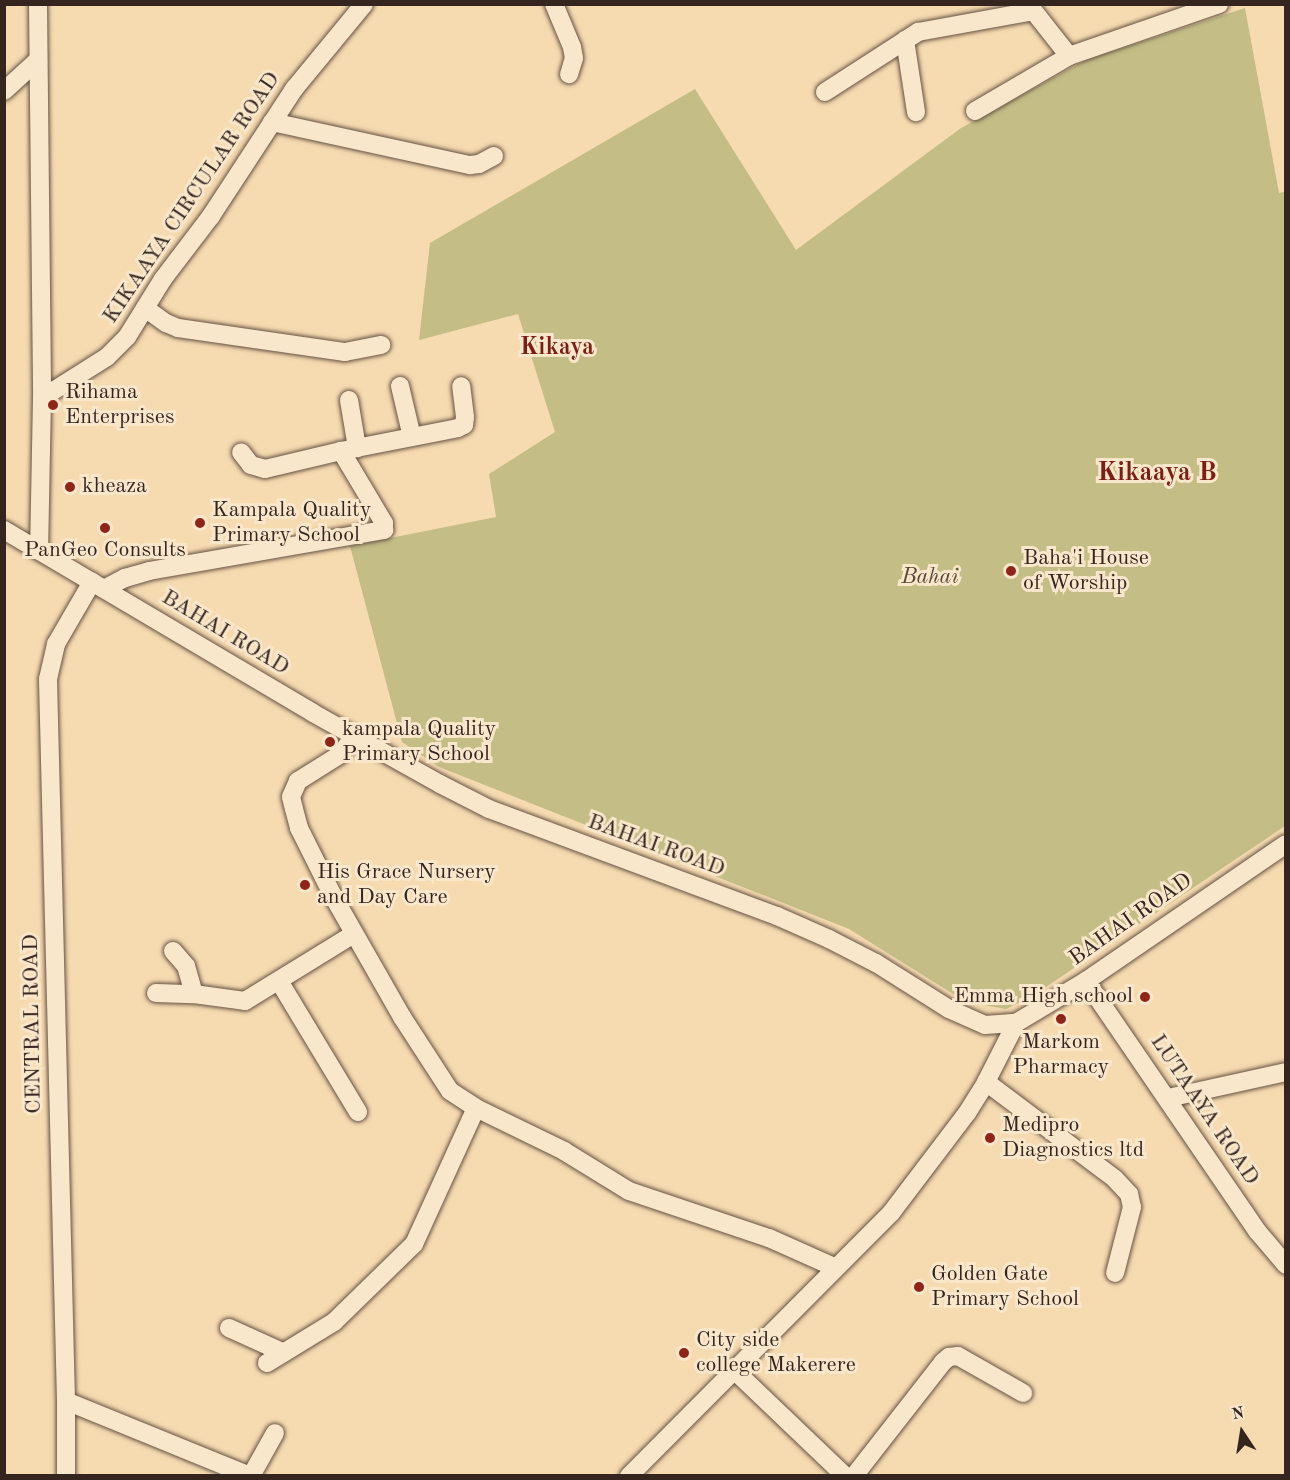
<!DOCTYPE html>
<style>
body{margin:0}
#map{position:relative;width:1290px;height:1480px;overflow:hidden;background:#f6dab0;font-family:"Old Standard TT",serif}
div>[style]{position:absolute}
.green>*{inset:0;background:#c4bd86}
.roads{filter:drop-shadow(0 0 2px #655243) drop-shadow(0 0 2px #655243)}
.minor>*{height:18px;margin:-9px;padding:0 9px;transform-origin:9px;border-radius:9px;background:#f9e7cc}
.dots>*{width:16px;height:16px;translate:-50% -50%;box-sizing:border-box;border:3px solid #f9e7cc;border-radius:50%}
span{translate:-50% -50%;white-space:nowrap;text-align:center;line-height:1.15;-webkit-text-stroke:6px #f9e7cc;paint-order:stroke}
.street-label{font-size:22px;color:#35251f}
.poi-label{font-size:22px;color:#35251f}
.left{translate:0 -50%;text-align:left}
.right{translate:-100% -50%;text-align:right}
.park-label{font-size:22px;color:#594b39;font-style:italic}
.neighbourhood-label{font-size:24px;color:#7a1f14;font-weight:700}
.quarter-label{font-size:26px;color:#7a1f14;font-weight:700}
.frame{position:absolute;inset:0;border:6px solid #35251f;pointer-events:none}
.north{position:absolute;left:1212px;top:1402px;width:60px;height:60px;-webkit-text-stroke:4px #f9e7cc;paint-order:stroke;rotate:348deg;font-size:16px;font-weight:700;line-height:24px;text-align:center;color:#35251f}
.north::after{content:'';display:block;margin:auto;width:21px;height:27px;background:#35251f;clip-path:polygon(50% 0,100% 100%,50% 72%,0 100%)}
</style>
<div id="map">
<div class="green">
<div style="clip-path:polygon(1245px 8px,1279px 193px,1285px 192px,1285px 826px,1034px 995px,1006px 1009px,966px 1002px,849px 929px,439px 767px,402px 742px,350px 546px,496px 517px,489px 474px,555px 432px,518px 314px,419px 340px,430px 243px,695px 89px,796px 250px,961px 128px,1086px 60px)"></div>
</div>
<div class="roads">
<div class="minor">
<div style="left:38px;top:4px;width:394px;rotate:89.4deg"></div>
<div style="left:42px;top:398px;width:153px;rotate:91.1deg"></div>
<div style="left:554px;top:4px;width:47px;rotate:67.3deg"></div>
<div style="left:572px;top:47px;width:11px;rotate:80deg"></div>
<div style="left:574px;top:58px;width:17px;rotate:107deg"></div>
<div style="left:1028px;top:4px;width:66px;rotate:51.7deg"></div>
<div style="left:905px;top:40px;width:73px;rotate:81.3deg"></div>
<div style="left:4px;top:91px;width:46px;rotate:-42.4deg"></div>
<div style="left:825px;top:92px;width:111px;rotate:-32.8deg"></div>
<div style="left:918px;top:32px;width:117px;rotate:-10.3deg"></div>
<div style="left:975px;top:111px;width:109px;rotate:-30.3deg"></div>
<div style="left:1069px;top:56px;width:159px;rotate:-19.1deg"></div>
<div style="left:272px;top:122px;width:203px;rotate:12.3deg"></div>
<div style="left:470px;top:165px;width:9px;rotate:-6deg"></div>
<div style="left:479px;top:164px;width:17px;rotate:-28deg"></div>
<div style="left:145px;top:308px;width:26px;rotate:36deg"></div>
<div style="left:166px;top:323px;width:13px;rotate:23deg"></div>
<div style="left:178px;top:328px;width:169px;rotate:8.2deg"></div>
<div style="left:345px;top:352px;width:37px;rotate:-11deg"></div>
<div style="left:400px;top:386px;width:52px;rotate:76.8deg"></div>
<div style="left:42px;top:398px;width:77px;rotate:-32.2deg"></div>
<div style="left:107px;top:357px;width:28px;rotate:-45deg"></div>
<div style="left:127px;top:337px;width:68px;rotate:-58.2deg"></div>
<div style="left:163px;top:279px;width:79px;rotate:-52.7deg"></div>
<div style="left:211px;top:216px;width:152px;rotate:-56.8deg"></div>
<div style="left:294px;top:89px;width:110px;rotate:-50.5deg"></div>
<div style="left:349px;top:400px;width:49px;rotate:80.5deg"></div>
<div style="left:341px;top:451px;width:119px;rotate:-11.1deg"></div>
<div style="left:458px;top:428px;width:7px;rotate:-27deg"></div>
<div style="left:464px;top:425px;width:8px;rotate:-83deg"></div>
<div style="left:465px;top:417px;width:31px;rotate:-97deg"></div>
<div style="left:4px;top:530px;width:359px;rotate:30.6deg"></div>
<div style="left:313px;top:713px;width:145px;rotate:29.2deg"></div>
<div style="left:440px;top:784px;width:55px;rotate:27deg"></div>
<div style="left:489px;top:809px;width:307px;rotate:20.4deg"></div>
<div style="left:777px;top:916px;width:57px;rotate:23.9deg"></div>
<div style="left:829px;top:939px;width:53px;rotate:27.1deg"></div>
<div style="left:876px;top:963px;width:86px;rotate:32.2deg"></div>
<div style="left:949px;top:1009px;width:39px;rotate:24deg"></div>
<div style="left:985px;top:1025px;width:31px;rotate:-4deg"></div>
<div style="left:1016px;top:1023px;width:82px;rotate:-31deg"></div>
<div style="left:1086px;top:981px;width:242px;rotate:-34.4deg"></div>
<div style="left:104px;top:589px;width:24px;rotate:-28deg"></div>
<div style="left:125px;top:578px;width:25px;rotate:-16deg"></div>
<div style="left:149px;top:571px;width:239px;rotate:-9.9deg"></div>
<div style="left:384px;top:530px;width:7px;rotate:-90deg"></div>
<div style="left:384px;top:523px;width:84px;rotate:-120.8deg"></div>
<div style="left:341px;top:451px;width:78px;rotate:166.7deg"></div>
<div style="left:265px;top:469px;width:15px;rotate:-164deg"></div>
<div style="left:251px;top:465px;width:16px;rotate:-128deg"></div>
<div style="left:354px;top:736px;width:22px;rotate:126deg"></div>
<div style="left:341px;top:754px;width:51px;rotate:147.9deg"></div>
<div style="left:298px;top:781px;width:17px;rotate:114deg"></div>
<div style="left:291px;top:797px;width:12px;rotate:76deg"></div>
<div style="left:294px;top:809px;width:20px;rotate:75deg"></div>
<div style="left:299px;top:828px;width:76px;rotate:63.4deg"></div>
<div style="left:333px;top:896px;width:139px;rotate:60.3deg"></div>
<div style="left:402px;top:1017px;width:88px;rotate:57deg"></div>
<div style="left:450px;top:1091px;width:31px;rotate:33deg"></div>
<div style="left:476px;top:1108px;width:98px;rotate:26deg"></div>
<div style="left:564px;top:1151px;width:76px;rotate:31.6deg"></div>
<div style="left:629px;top:1191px;width:148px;rotate:18.6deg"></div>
<div style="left:769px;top:1238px;width:73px;rotate:24.1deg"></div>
<div style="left:173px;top:951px;width:20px;rotate:49deg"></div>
<div style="left:186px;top:966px;width:29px;rotate:74deg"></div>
<div style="left:279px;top:981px;width:153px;rotate:58.9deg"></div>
<div style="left:1086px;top:981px;width:304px;rotate:55.6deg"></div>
<div style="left:1258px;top:1232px;width:43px;rotate:49.7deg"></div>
<div style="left:156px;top:993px;width:38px;rotate:2deg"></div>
<div style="left:194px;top:994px;width:51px;rotate:7.8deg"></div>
<div style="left:245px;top:1001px;width:128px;rotate:-31.6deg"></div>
<div style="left:986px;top:1082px;width:161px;rotate:36.9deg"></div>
<div style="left:1115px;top:1179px;width:21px;rotate:47deg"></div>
<div style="left:1129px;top:1194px;width:13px;rotate:77deg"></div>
<div style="left:1132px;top:1207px;width:68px;rotate:104.4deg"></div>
<div style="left:1168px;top:1098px;width:121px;rotate:-12.4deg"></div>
<div style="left:229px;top:1328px;width:60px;rotate:24.4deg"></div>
<div style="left:267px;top:1363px;width:79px;rotate:-31.5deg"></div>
<div style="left:334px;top:1322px;width:112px;rotate:-44.3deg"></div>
<div style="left:414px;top:1244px;width:149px;rotate:-65.5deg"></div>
<div style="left:733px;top:1369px;width:155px;rotate:43.7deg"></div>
<div style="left:66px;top:1401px;width:199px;rotate:22.2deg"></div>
<div style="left:66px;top:1476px;width:75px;rotate:-90deg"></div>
<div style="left:66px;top:1401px;width:722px;rotate:-91.43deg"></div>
<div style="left:48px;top:679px;width:36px;rotate:-77deg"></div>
<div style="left:56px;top:644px;width:72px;rotate:-59.9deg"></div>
<div style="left:251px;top:1476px;width:49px;rotate:-60.8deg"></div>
<div style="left:629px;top:1476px;width:371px;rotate:-45.1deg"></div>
<div style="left:891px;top:1213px;width:126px;rotate:-52.8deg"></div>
<div style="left:967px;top:1113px;width:36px;rotate:-58deg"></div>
<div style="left:986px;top:1082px;width:66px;rotate:-63deg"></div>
<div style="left:854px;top:1476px;width:145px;rotate:-52deg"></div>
<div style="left:943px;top:1362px;width:8px;rotate:-40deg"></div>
<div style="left:949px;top:1357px;width:9px;rotate:-6deg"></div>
<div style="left:958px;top:1356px;width:75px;rotate:29.6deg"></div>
</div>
</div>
<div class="dots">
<div style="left:53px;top:405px;background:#8f2418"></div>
<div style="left:70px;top:487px;background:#8f2418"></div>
<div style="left:200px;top:523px;background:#8f2418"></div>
<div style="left:105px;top:528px;background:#8f2418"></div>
<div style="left:1011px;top:571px;background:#8f2418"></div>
<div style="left:330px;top:742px;background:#8f2418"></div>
<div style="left:305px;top:885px;background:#8f2418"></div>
<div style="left:1145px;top:997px;background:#8f2418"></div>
<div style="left:1061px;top:1019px;background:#8f2418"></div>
<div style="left:990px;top:1138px;background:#8f2418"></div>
<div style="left:919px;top:1287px;background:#8f2418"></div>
<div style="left:684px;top:1353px;background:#8f2418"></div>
</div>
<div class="street-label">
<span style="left:192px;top:198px;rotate:-56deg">KIKAAYA CIRCULAR ROAD</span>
<span style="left:225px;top:633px;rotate:31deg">BAHAI ROAD</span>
<span style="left:656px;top:846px;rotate:20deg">BAHAI ROAD</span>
<span style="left:1131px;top:920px;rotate:-35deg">BAHAI ROAD</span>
<span style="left:33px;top:1024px;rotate:-91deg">CENTRAL ROAD</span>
<span style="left:1204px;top:1110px;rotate:56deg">LUTAAYA ROAD</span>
</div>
<div class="poi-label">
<span class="left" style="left:65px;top:405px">Rihama<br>Enterprises</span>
<span class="left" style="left:82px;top:487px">kheaza</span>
<span class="left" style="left:212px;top:523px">Kampala Quality<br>Primary School</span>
<span style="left:105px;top:551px">PanGeo Consults</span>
<span class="left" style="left:1023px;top:571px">Baha'i House<br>of Worship</span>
<span class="left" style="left:342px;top:742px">kampala Quality<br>Primary School</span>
<span class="left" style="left:317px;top:885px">His Grace Nursery<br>and Day Care</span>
<span class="right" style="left:1133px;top:997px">Emma High school</span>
<span style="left:1061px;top:1055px">Markom<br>Pharmacy</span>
<span class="left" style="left:1002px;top:1138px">Medipro<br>Diagnostics ltd</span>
<span class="left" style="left:931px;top:1287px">Golden Gate<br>Primary School</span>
<span class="left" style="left:696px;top:1353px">City side<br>college Makerere</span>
</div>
<div class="park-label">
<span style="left:930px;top:578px">Bahai</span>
</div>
<div class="neighbourhood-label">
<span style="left:557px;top:349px">Kikaya</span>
</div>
<div class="quarter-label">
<span style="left:1157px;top:474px">Kikaaya B</span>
</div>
<div class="frame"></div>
<div class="north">N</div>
</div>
